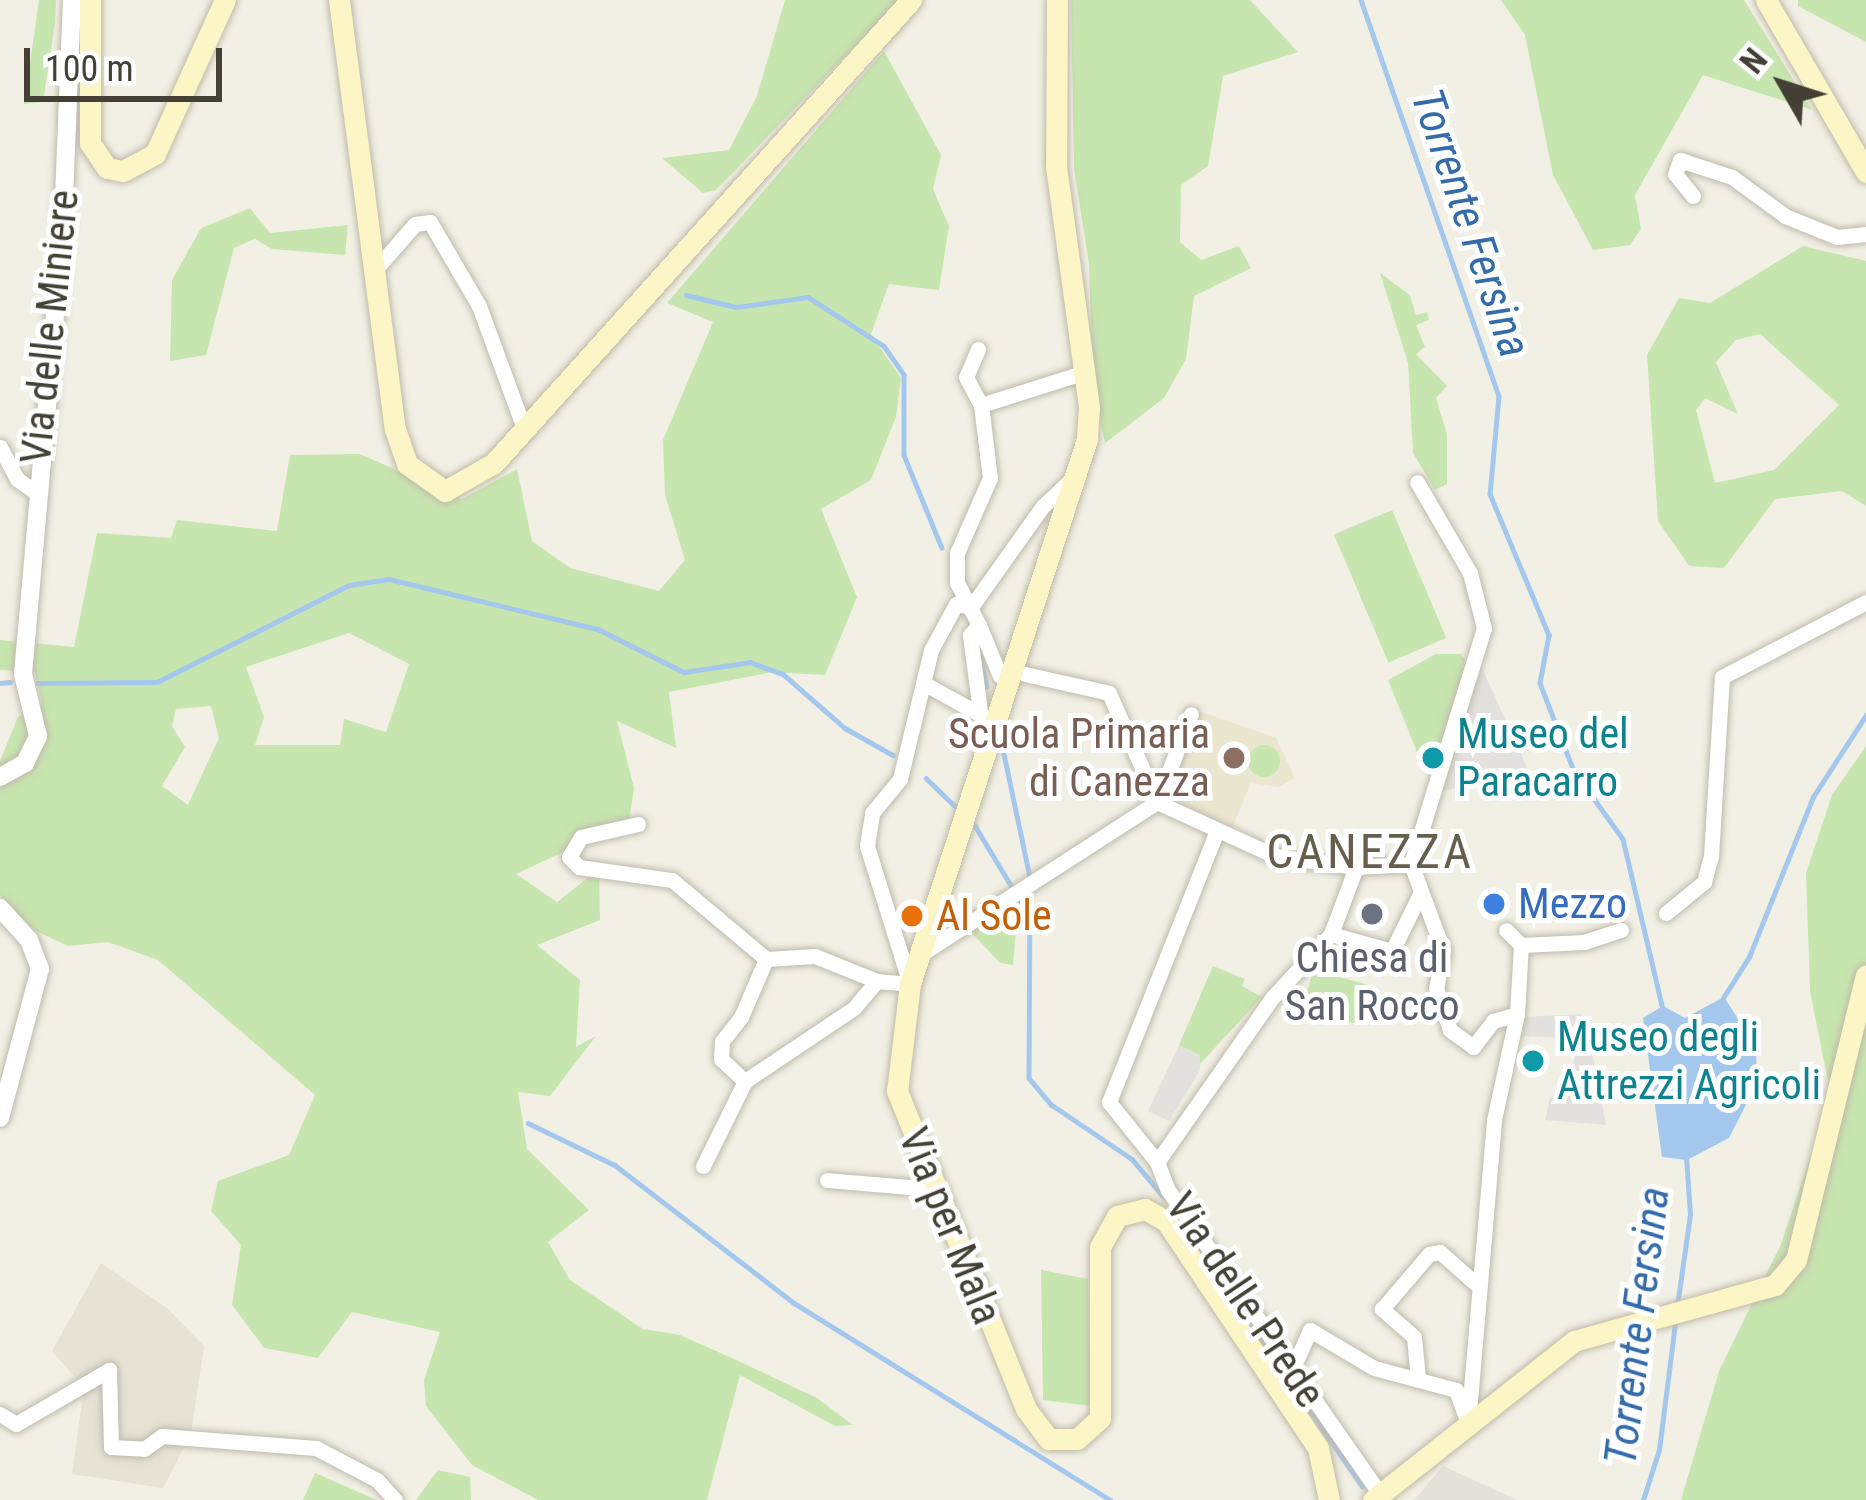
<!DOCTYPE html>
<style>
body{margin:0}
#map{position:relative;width:1866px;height:1500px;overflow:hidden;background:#f2f0e5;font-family:"Roboto Condensed",sans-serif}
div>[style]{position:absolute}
.residential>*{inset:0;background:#e6e2d4}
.industrial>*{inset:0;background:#e4e1da}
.education>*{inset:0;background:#ebe6d0}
.green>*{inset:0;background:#c7e5af;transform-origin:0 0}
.round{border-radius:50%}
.parking>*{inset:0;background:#e3e1dd}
.water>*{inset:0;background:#a3c7ed}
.stream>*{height:4.5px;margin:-2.25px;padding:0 2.25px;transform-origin:2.25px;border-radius:2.25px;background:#a3c7ed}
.roads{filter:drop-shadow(0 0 3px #c0bbab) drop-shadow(0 0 3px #c0bbab)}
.minor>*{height:15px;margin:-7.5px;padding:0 7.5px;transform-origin:7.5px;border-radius:7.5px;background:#fff}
.tertiary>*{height:18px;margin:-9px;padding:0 9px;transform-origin:9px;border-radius:9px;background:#fff}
.secondary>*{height:21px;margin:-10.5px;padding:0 10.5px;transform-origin:10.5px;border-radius:10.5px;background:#fcf5c5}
.dots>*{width:33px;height:33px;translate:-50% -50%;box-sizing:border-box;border:6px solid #fff;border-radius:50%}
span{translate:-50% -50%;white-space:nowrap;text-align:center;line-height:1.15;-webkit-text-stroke:10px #fff;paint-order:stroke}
.street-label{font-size:42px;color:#444035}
.education-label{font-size:42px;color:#785e54}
.right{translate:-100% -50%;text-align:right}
.culture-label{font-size:42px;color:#0d838f}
.left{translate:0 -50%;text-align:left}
.shop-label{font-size:42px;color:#366cbe}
.food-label{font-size:42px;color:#c56008}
.worship-label{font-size:42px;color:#5b616d}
.water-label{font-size:45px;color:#336bab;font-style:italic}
.quarter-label{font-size:48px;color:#665f4d;letter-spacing:3px}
.north{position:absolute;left:1722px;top:24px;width:120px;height:120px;-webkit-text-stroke:9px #fff;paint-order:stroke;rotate:309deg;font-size:33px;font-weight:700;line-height:48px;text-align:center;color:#444035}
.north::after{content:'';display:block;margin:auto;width:42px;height:54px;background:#444035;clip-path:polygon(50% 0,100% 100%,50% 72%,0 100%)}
.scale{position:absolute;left:24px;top:48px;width:198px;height:54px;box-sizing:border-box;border:6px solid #444035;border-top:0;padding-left:15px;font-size:36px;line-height:42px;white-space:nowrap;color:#444035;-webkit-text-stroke:9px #fff;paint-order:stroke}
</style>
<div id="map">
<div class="residential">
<div style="clip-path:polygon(101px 1263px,167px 1308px,204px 1346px,191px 1434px,163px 1488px,72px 1474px,84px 1388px,52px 1351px)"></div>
</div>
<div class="industrial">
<div style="clip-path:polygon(1443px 1466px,1517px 1500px,1414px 1500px)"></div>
</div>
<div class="education">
<div style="clip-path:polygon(1199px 711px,1276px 738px,1295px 778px,1279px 787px,1251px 783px,1231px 831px,1165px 801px)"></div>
</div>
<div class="green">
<div style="clip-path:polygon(39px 0,56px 0,55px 23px,43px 102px,24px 104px)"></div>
<div style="clip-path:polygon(785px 0,899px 0,716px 190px,703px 193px,662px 158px,729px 150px,757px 96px)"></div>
<div style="clip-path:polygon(1071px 0,1250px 0,1298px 52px,1223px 76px,1208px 166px,1181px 185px,1180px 242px,1201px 260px,1239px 246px,1251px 268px,1194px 296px,1186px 359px,1164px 398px,1105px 443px,1093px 392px,1089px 264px,1074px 168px)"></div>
<div style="clip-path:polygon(1501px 0,1744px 0,1812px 110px,1703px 75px,1635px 195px,1641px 229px,1630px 245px,1593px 250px,1553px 175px,1525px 35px)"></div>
<div style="clip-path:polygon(1798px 0,1866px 0,1866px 42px,1798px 6px)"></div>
<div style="clip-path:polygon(evenodd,884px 51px,941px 155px,933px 189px,949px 226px,939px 290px,889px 284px,871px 334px,901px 378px,896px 417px,871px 480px,821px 509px,857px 597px,825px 675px,773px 672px,669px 692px,676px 748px,617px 721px,634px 788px,629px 821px,516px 874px,557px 902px,599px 869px,600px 920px,537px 945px,580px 980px,576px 1047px,596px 1036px,550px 1096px,518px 1092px,527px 1149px,589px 1210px,548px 1242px,570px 1280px,643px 1329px,680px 1335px,734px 1359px,817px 1398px,853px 1425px,835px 1426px,740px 1375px,707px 1500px,538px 1500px,472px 1465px,426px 1406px,424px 1380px,440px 1332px,352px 1312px,318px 1358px,264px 1348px,232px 1305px,241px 1245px,211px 1211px,218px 1181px,289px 1155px,315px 1095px,158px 960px,108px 942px,68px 946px,34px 930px,0 895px,0 761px,18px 717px,42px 703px,35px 672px,0 670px,0 640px,74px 647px,97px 533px,171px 538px,177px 520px,277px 531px,290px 455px,360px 454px,462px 499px,517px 469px,532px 541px,570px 568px,659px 591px,685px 560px,665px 495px,663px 440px,713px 322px,667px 303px,884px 51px,349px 633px,409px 664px,386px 732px,344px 719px,340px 745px,255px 745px,264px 717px,246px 667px,349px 633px,884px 51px,211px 706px,219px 738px,188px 805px,162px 786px,185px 747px,172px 726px,176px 709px,211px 706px)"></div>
<div style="clip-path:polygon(250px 208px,270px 233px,348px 225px,345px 255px,272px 249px,255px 239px,234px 248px,206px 355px,170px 361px,172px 280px,201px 228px)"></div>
<div style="clip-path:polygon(evenodd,1803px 246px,1866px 261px,1866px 506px,1842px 491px,1775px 499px,1724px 568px,1689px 566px,1658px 521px,1647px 355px,1679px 298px,1710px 303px,1803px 246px,1760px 334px,1839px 405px,1774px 470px,1715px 483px,1696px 410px,1705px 398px,1738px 414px,1716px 362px,1736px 340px,1760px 334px)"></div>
<div style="clip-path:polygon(1380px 273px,1410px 295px,1416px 315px,1427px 312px,1429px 320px,1416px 325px,1425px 347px,1416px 354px,1447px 386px,1436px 398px,1447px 434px,1447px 484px,1435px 490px,1413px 453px,1408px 363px)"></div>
<div style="left:1392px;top:510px;width:139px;height:63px;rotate:67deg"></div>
<div style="clip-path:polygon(1436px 654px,1461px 654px,1468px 665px,1438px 766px,1425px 772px,1388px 680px)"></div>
<div class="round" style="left:1248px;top:745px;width:32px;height:32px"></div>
<div style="clip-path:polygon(1866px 746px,1866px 1500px,1681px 1500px,1719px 1371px,1781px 1244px,1831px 1095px,1810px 992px,1806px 873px,1832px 795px)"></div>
<div style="clip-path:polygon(1004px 908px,1017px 918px,1013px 965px,1000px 963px,970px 931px)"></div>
<div style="clip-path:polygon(1213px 966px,1245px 979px,1242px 986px,1262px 997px,1200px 1064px,1199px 1055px,1179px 1045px)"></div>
<div style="left:1313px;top:970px;width:56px;height:41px;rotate:15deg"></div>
<div style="clip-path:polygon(1041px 1270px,1088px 1279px,1091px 1406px,1043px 1400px)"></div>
<div style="clip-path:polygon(438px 1470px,470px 1477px,471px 1500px,416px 1500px)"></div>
<div style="clip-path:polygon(315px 1473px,377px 1500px,303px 1500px)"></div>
</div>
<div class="parking">
<div style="clip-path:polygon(1482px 668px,1531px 776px,1442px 791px,1476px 670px)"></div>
<div style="clip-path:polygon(1582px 1014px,1595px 1065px,1606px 1125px,1545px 1120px,1550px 1097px,1578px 1095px,1570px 1050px,1562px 1038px,1522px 1036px,1522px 1017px)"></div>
<div style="clip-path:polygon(1179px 1045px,1200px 1056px,1200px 1070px,1169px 1121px,1148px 1111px)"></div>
</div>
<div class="water">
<div style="clip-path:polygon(1724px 997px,1756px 1047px,1757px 1083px,1729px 1138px,1687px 1160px,1662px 1157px,1643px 1018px,1663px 1006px,1685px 1018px)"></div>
</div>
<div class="stream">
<div style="left:1361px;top:0;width:419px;rotate:70.8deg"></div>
<div style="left:1499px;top:396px;width:98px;rotate:95.2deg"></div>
<div style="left:1490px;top:494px;width:153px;rotate:67.3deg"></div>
<div style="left:1549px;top:635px;width:49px;rotate:100.6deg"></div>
<div style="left:1540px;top:683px;width:94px;rotate:68.9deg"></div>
<div style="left:1574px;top:771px;width:84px;rotate:54.2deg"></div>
<div style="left:1623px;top:839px;width:175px;rotate:76.8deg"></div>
<div style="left:686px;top:295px;width:51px;rotate:13.5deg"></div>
<div style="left:736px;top:307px;width:73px;rotate:-7.9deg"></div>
<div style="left:808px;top:297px;width:90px;rotate:32.8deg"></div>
<div style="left:884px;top:346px;width:35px;rotate:55deg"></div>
<div style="left:904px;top:375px;width:80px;rotate:90deg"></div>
<div style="left:904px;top:455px;width:100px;rotate:67.8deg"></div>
<div style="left:981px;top:661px;width:26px;rotate:77deg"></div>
<div style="left:0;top:683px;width:10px;rotate:-6deg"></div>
<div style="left:38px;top:683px;width:119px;rotate:-0.5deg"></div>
<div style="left:157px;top:682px;width:215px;rotate:-26.8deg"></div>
<div style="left:349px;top:585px;width:40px;rotate:-8.5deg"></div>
<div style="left:389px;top:579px;width:215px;rotate:13.5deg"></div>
<div style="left:598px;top:629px;width:96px;rotate:26.6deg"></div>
<div style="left:684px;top:672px;width:67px;rotate:-8.6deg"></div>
<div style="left:750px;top:662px;width:35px;rotate:20deg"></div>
<div style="left:783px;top:674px;width:82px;rotate:41.1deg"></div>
<div style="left:845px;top:728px;width:55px;rotate:29.4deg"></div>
<div style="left:1004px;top:754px;width:126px;rotate:78.1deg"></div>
<div style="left:926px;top:778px;width:46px;rotate:44.1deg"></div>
<div style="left:974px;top:824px;width:109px;rotate:58.9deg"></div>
<div style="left:1030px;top:888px;width:190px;rotate:90.3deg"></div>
<div style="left:1029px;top:1078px;width:35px;rotate:50deg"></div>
<div style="left:1052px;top:1105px;width:97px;rotate:34deg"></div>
<div style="left:1132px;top:1159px;width:50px;rotate:49.9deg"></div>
<div style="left:1723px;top:998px;width:49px;rotate:-57.6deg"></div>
<div style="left:1749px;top:957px;width:172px;rotate:-68.2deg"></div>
<div style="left:1813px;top:797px;width:98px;rotate:-57.1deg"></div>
<div style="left:528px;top:1123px;width:97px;rotate:25.8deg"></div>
<div style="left:615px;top:1165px;width:226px;rotate:37.6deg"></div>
<div style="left:794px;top:1303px;width:373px;rotate:31.9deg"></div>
<div style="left:1208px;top:1261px;width:273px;rotate:55.6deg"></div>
<div style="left:1677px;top:1306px;width:92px;rotate:-81.9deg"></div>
<div style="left:1690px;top:1215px;width:59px;rotate:-93.9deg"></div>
<div style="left:1643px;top:1500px;width:52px;rotate:-72.3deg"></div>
<div style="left:1659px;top:1450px;width:128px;rotate:-82.8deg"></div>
</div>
<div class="roads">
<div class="minor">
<div style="left:1693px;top:196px;width:28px;rotate:-129deg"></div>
<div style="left:1675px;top:174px;width:15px;rotate:-70deg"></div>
<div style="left:1680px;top:160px;width:55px;rotate:18.1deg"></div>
<div style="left:1732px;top:177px;width:66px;rotate:36.3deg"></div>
<div style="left:1785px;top:216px;width:56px;rotate:22deg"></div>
<div style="left:1837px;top:237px;width:29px;rotate:-6deg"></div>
<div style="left:374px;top:271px;width:62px;rotate:-48.9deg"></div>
<div style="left:415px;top:224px;width:15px;rotate:-8deg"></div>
<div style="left:430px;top:222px;width:97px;rotate:59.7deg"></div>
<div style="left:479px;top:306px;width:130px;rotate:69.8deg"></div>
<div style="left:978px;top:349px;width:30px;rotate:113deg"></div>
<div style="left:966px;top:377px;width:32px;rotate:62deg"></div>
<div style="left:981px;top:405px;width:109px;rotate:-17.6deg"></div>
<div style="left:0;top:447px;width:36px;rotate:62deg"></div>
<div style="left:17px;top:479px;width:21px;rotate:35deg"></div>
<div style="left:971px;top:607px;width:123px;rotate:-54.6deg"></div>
<div style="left:1042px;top:507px;width:44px;rotate:-43.2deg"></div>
<div style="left:979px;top:625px;width:55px;rotate:67.6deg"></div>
<div style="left:1025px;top:674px;width:86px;rotate:12.7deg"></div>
<div style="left:1109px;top:693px;width:119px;rotate:66.2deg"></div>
<div style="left:925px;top:684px;width:66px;rotate:28.9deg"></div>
<div style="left:980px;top:711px;width:77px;rotate:-97.5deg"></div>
<div style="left:970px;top:635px;width:13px;rotate:-48deg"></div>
<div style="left:979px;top:625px;width:47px;rotate:-117.6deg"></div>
<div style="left:957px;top:583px;width:30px;rotate:-90deg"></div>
<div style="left:957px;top:553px;width:82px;rotate:-66.3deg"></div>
<div style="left:990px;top:478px;width:74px;rotate:-97deg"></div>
<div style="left:1157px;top:802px;width:94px;rotate:-68.9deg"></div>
<div style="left:638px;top:824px;width:58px;rotate:167.2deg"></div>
<div style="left:581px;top:837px;width:23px;rotate:121deg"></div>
<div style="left:569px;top:857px;width:14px;rotate:45deg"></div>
<div style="left:579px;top:867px;width:94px;rotate:8deg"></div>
<div style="left:672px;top:880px;width:123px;rotate:40deg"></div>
<div style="left:766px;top:959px;width:49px;rotate:-3.5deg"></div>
<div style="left:815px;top:956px;width:67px;rotate:22deg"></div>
<div style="left:1411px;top:864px;width:247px;rotate:-72.8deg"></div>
<div style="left:1484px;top:628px;width:57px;rotate:-104.3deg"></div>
<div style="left:1470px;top:573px;width:105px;rotate:-120.2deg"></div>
<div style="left:1411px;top:864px;width:92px;rotate:69.6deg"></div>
<div style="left:1443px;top:950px;width:39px;rotate:100deg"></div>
<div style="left:1436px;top:988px;width:44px;rotate:71.6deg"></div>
<div style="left:1450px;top:1030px;width:29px;rotate:36deg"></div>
<div style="left:1473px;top:1047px;width:33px;rotate:-52deg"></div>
<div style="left:1493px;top:1021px;width:25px;rotate:-16deg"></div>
<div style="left:1356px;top:867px;width:72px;rotate:110.5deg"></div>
<div style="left:1331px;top:934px;width:87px;rotate:132.7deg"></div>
<div style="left:1272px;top:998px;width:200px;rotate:125deg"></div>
<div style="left:1157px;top:1162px;width:30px;rotate:69deg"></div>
<div style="left:1168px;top:1190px;width:369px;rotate:55.1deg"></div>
<div style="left:1666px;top:913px;width:49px;rotate:-39.2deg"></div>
<div style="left:1704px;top:882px;width:27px;rotate:-75deg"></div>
<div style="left:1711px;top:856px;width:179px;rotate:-86.5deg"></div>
<div style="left:1722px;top:677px;width:162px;rotate:-27.5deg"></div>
<div style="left:1331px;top:934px;width:63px;rotate:15.6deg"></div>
<div style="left:1392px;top:951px;width:66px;rotate:-63.8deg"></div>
<div style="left:1521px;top:945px;width:63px;rotate:-2.7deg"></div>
<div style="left:1584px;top:942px;width:39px;rotate:-18deg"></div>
<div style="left:918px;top:956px;width:284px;rotate:-32.8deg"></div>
<div style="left:1157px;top:802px;width:130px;rotate:24.6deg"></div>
<div style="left:1275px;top:856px;width:82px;rotate:7.7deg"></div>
<div style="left:1356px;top:867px;width:55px;rotate:-3.1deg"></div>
<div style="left:766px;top:959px;width:63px;rotate:113.3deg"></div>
<div style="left:741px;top:1017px;width:31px;rotate:128deg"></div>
<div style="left:722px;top:1041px;width:18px;rotate:93deg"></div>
<div style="left:721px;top:1059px;width:33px;rotate:43deg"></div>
<div style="left:745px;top:1081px;width:131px;rotate:-33.8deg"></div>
<div style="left:854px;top:1008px;width:35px;rotate:-50deg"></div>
<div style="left:877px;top:981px;width:33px;rotate:5deg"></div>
<div style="left:910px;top:984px;width:145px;rotate:-107.3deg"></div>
<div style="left:867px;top:846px;width:33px;rotate:-81deg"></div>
<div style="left:872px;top:813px;width:44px;rotate:-50.5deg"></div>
<div style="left:900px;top:779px;width:133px;rotate:-76.5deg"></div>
<div style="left:931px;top:650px;width:52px;rotate:-61.5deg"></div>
<div style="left:956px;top:604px;width:15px;rotate:11deg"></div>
<div style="left:1157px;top:1162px;width:77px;rotate:-128.7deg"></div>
<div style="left:1109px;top:1102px;width:292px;rotate:-68.3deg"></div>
<div style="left:703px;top:1166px;width:95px;rotate:-63.7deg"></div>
<div style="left:827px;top:1180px;width:104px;rotate:4.9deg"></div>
<div style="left:1291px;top:1372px;width:46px;rotate:-65.7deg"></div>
<div style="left:1310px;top:1330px;width:74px;rotate:30.7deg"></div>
<div style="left:1374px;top:1368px;width:85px;rotate:15deg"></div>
<div style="left:1456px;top:1390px;width:27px;rotate:70deg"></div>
<div style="left:1418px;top:1378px;width:41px;rotate:-95.6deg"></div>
<div style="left:1414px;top:1337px;width:43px;rotate:-138.8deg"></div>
<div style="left:1382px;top:1309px;width:72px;rotate:-49.5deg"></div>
<div style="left:1429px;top:1254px;width:11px;rotate:-10deg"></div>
<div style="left:1440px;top:1252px;width:50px;rotate:41.7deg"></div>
<div style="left:0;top:1414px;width:19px;rotate:32deg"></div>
<div style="left:16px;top:1424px;width:108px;rotate:-30.1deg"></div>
<div style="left:109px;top:1370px;width:77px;rotate:88.5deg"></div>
<div style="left:111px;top:1447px;width:33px;rotate:3deg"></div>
<div style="left:144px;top:1449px;width:22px;rotate:-36deg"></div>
<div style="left:162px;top:1436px;width:154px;rotate:4.5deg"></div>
<div style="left:316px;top:1448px;width:69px;rotate:27.7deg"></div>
<div style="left:377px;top:1480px;width:27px;rotate:48deg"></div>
<div style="left:1468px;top:1424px;width:305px;rotate:-85.1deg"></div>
<div style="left:1494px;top:1120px;width:108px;rotate:-77.8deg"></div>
<div style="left:1517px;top:1014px;width:69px;rotate:-86.7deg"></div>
<div style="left:1521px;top:945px;width:21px;rotate:-135deg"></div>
</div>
<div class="tertiary">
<div style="left:0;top:777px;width:29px;rotate:-29deg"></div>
<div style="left:25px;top:763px;width:30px;rotate:-64deg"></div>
<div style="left:38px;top:736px;width:64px;rotate:-103.6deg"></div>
<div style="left:23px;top:674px;width:453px;rotate:-84.9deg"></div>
<div style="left:63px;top:223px;width:223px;rotate:-87.7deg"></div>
<div style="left:0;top:908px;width:43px;rotate:47.8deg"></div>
<div style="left:29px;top:940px;width:31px;rotate:69deg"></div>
<div style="left:40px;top:969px;width:154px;rotate:105deg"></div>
</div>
<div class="secondary">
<div style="left:90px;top:0;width:143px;rotate:90deg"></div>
<div style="left:90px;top:143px;width:30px;rotate:56deg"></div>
<div style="left:107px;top:168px;width:16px;rotate:11deg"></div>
<div style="left:123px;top:171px;width:36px;rotate:-28deg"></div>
<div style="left:155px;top:154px;width:169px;rotate:-65.6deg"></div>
<div style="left:339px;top:0;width:433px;rotate:82.6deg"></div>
<div style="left:395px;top:429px;width:37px;rotate:71deg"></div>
<div style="left:407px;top:464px;width:47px;rotate:35.4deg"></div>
<div style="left:445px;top:491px;width:56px;rotate:-29.7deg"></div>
<div style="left:494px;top:463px;width:623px;rotate:-47.99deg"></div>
<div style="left:1057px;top:0;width:166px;rotate:90.3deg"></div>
<div style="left:1056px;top:166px;width:244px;rotate:82.2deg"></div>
<div style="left:1089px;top:408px;width:31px;rotate:94deg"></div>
<div style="left:1087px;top:439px;width:573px;rotate:107.99deg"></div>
<div style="left:910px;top:984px;width:108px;rotate:96.9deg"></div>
<div style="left:897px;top:1091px;width:343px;rotate:67.9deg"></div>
<div style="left:1026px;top:1409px;width:38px;rotate:53deg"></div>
<div style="left:1049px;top:1439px;width:28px"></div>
<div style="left:1077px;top:1439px;width:31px;rotate:-42deg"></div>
<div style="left:1100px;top:1418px;width:171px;rotate:-90deg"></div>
<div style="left:1100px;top:1247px;width:35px;rotate:-61deg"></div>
<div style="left:1117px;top:1216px;width:29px;rotate:-14deg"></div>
<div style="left:1145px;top:1209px;width:24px;rotate:30deg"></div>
<div style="left:1166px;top:1221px;width:273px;rotate:56.2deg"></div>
<div style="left:1318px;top:1448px;width:53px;rotate:78.1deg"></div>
<div style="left:1766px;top:0;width:199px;rotate:59.8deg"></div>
<div style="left:1373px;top:1500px;width:256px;rotate:-38.3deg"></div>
<div style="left:1574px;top:1341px;width:209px;rotate:-15.6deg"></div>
<div style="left:1775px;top:1285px;width:33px;rotate:-50deg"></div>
<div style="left:1796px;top:1260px;width:293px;rotate:-76.2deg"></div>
</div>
</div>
<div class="dots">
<div style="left:1234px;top:758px;background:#8d6e63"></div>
<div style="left:1433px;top:758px;background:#0f9aa8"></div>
<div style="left:1494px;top:904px;background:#3f7fe0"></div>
<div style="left:1372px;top:914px;background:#6b7280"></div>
<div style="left:912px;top:916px;background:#e8710a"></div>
<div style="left:1533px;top:1061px;background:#0f9aa8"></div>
</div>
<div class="street-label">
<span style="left:50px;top:327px;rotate:-84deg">Via delle Miniere</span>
<span style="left:950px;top:1226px;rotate:68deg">Via per Mala</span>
<span style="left:1245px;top:1300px;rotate:56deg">Via delle Prede</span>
</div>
<div class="education-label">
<span class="right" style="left:1210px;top:758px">Scuola Primaria<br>di Canezza</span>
</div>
<div class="culture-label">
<span class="left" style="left:1457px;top:758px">Museo del<br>Paracarro</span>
<span class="left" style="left:1557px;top:1061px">Museo degli<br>Attrezzi Agricoli</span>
</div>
<div class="shop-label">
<span class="left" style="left:1518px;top:904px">Mezzo</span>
</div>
<div class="food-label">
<span class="left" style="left:936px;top:916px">Al Sole</span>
</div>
<div class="worship-label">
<span style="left:1372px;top:982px">Chiesa di<br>San Rocco</span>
</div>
<div class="water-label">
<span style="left:1471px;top:223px;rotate:71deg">Torrente Fersina</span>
<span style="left:1637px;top:1326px;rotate:-83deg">Torrente Fersina</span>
</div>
<div class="quarter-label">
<span style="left:1370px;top:852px">CANEZZA</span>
</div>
<div class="north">N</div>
<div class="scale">100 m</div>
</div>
